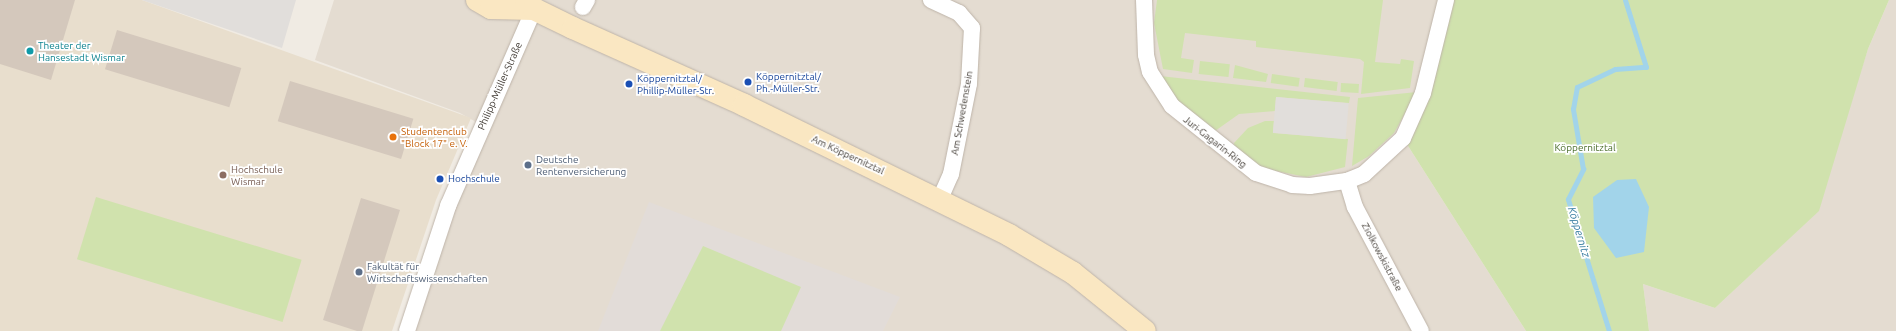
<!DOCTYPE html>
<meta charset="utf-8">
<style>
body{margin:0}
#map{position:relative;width:1896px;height:331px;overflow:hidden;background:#f0ebe3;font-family:Ubuntu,sans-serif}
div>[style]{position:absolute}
.residential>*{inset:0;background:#e4dcd1}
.industrial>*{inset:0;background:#e2dcd8}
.education>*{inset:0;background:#e8decd}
.green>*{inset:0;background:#d0e2ad;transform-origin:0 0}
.parking>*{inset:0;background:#e1dedb;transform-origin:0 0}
.water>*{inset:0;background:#a2d4ea}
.stream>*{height:5px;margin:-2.5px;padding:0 2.5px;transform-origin:2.5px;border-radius:2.5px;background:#a2d4ea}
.building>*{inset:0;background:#d4c8bc;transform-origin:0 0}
.roads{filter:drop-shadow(0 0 1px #beb4a9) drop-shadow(0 0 1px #beb4a9)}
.street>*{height:16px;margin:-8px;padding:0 8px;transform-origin:8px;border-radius:8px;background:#fff}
.secondary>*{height:22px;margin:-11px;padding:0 11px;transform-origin:11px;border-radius:11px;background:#fae7c2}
.dots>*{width:11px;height:11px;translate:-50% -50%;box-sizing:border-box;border:2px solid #fff;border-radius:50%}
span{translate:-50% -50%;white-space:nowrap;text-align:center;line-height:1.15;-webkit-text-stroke:3.5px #fff;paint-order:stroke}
.culture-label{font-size:10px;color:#0d838f}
.left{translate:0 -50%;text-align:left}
.transit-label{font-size:10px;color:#164399}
.street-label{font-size:10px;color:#413b34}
.food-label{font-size:10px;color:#c56008}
.park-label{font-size:10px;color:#4b6e2c}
.service-label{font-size:10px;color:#4e5e75}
.education-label{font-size:10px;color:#785e54}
.water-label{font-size:11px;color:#337a9e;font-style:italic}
</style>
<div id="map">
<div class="residential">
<div style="clip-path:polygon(334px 0,1446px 0,1403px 138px,1526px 331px,407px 331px,483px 126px,460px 113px,315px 60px)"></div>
<div style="clip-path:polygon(1889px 0,1896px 0,1896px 331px,1649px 331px,1643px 284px,1715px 308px,1814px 215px,1868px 49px)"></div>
</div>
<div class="industrial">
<div style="clip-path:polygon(649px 202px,900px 297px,883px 331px,598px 331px)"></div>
</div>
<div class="education">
<div style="clip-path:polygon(0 0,142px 0,471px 118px,436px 200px,392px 331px,0 331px)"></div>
</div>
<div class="green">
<div style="clip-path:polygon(1157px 0,1383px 0,1375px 62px,1400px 64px,1401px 59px,1414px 61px,1410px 88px,1361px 94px,1364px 62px,1360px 59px,1256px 47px,1256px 41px,1185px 33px,1181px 58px,1194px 60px,1192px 73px,1163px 69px,1154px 23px)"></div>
<div style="clip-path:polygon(1450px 0,1889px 0,1868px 49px,1819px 211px,1715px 308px,1643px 284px,1649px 331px,1526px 331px,1403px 138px)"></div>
<div style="left:1200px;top:61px;width:30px;height:13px;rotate:6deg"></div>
<div style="clip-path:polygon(1235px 65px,1268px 74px,1266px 82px,1233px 78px)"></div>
<div style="left:1272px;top:74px;width:28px;height:9px;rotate:8deg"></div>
<div style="clip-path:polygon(1160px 76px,1350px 97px,1349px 103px,1276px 97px,1275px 111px,1239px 114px,1215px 131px,1187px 114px)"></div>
<div style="left:1305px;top:78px;width:33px;height:9px;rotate:7deg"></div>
<div style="left:1341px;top:83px;width:18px;height:9px;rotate:3deg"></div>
<div style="clip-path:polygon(1417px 92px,1394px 133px,1369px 156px,1352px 166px,1358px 98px)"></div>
<div style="clip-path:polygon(1265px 121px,1274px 121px,1273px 133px,1348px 139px,1345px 167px,1306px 177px,1256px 167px,1235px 151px,1234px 143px,1248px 128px)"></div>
<div style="left:96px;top:197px;width:215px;height:65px;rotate:17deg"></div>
<div style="clip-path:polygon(703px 246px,801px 287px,781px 331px,660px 331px)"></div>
</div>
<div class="parking">
<div style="clip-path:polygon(142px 0,296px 0,282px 48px)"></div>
<div style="left:1276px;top:97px;width:73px;height:36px;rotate:5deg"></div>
</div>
<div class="water">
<div style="clip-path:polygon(1636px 179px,1649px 207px,1644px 252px,1616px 258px,1594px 228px,1593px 197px,1617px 180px)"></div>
</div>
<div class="stream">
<div style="left:1609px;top:331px;width:138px;rotate:-107.3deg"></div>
<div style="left:1568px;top:199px;width:34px;rotate:-63deg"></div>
<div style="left:1583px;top:169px;width:61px;rotate:-99.5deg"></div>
<div style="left:1573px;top:109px;width:22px;rotate:-80deg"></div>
<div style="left:1577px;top:87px;width:42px;rotate:-25.3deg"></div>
<div style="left:1615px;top:69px;width:31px;rotate:-4deg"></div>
<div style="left:1646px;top:67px;width:70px;rotate:-107.4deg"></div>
</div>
<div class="building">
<div style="clip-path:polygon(0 0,75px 0,51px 80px,0 64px)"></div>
<div style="left:117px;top:30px;width:130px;height:41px;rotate:17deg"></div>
<div style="left:290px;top:81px;width:129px;height:42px;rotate:17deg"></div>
<div style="clip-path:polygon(361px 198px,400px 210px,362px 331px,357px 331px,323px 320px)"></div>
</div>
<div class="roads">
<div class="street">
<div style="left:931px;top:0;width:31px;rotate:25deg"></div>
<div style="left:959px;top:13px;width:20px;rotate:49deg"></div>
<div style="left:972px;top:28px;width:56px;rotate:93.1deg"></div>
<div style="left:969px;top:84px;width:92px;rotate:101.3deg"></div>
<div style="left:951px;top:174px;width:27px;rotate:114deg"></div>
<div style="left:1144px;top:0;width:55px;rotate:87.9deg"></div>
<div style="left:1146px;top:55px;width:17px;rotate:77deg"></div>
<div style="left:1150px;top:72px;width:40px;rotate:57.1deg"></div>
<div style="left:1172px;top:106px;width:107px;rotate:38.6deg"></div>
<div style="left:1256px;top:173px;width:38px;rotate:18deg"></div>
<div style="left:1292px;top:185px;width:18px;rotate:3deg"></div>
<div style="left:1310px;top:186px;width:37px;rotate:-8deg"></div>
<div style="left:1347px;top:181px;width:18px;rotate:-22deg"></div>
<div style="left:1364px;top:174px;width:53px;rotate:-42.7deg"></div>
<div style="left:1403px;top:138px;width:49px;rotate:-66deg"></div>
<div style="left:1423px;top:93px;width:96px;rotate:-76.1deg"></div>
<div style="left:583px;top:7px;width:8px;rotate:-60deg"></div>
<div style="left:1347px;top:181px;width:27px;rotate:73deg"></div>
<div style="left:1355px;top:207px;width:140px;rotate:62deg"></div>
<div style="left:407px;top:331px;width:132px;rotate:-71.8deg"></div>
<div style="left:448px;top:206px;width:215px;rotate:-66.4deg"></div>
</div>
<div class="secondary">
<div style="left:477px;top:0;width:16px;rotate:30deg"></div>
<div style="left:491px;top:8px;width:43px;rotate:1.3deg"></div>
<div style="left:526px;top:0;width:12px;rotate:48deg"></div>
<div style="left:534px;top:9px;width:43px;rotate:26deg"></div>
<div style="left:573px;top:28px;width:188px;rotate:24.2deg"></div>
<div style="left:744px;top:105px;width:295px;rotate:26.1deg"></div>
<div style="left:1009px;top:235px;width:74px;rotate:30.7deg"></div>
<div style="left:1073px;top:273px;width:92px;rotate:38.9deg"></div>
</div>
</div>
<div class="dots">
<div style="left:30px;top:51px;background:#0f9aa8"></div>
<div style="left:748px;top:82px;background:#1a4fb4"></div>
<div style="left:629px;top:84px;background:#1a4fb4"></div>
<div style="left:393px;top:137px;background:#e8710a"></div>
<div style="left:528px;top:165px;background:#5c6f8a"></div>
<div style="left:223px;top:175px;background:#8d6e63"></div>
<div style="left:440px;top:179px;background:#1a4fb4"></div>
<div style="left:359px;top:272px;background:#5c6f8a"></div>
</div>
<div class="culture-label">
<span class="left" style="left:38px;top:51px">Theater der<br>Hansestadt Wismar</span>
</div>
<div class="transit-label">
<span class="left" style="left:756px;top:82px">Köppernitztal/<br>Ph.-Müller-Str.</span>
<span class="left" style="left:637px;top:84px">Köppernitztal/<br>Phillip-Müller-Str.</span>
<span class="left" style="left:448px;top:179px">Hochschule</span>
</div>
<div class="street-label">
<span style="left:500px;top:86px;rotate:-66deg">Philipp-Müller-Straße</span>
<span style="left:962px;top:113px;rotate:-80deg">Am Schwedenstein</span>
<span style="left:1215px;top:142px;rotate:38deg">Juri-Gagarin-Ring</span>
<span style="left:848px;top:155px;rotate:25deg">Am Köppernitztal</span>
<span style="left:1382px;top:257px;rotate:62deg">Ziolkowskistraße</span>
</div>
<div class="food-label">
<span class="left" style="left:401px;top:137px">Studentenclub<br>"Block 17" e. V.</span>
</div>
<div class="park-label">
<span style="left:1585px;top:148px">Köppernitztal</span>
</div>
<div class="service-label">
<span class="left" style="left:536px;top:165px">Deutsche<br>Rentenversicherung</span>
<span class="left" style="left:367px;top:272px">Fakultät für<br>Wirtschaftswissenschaften</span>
</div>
<div class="education-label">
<span class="left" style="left:231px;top:175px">Hochschule<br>Wismar</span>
</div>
<div class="water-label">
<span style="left:1579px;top:232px;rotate:73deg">Köppernitz</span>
</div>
</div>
